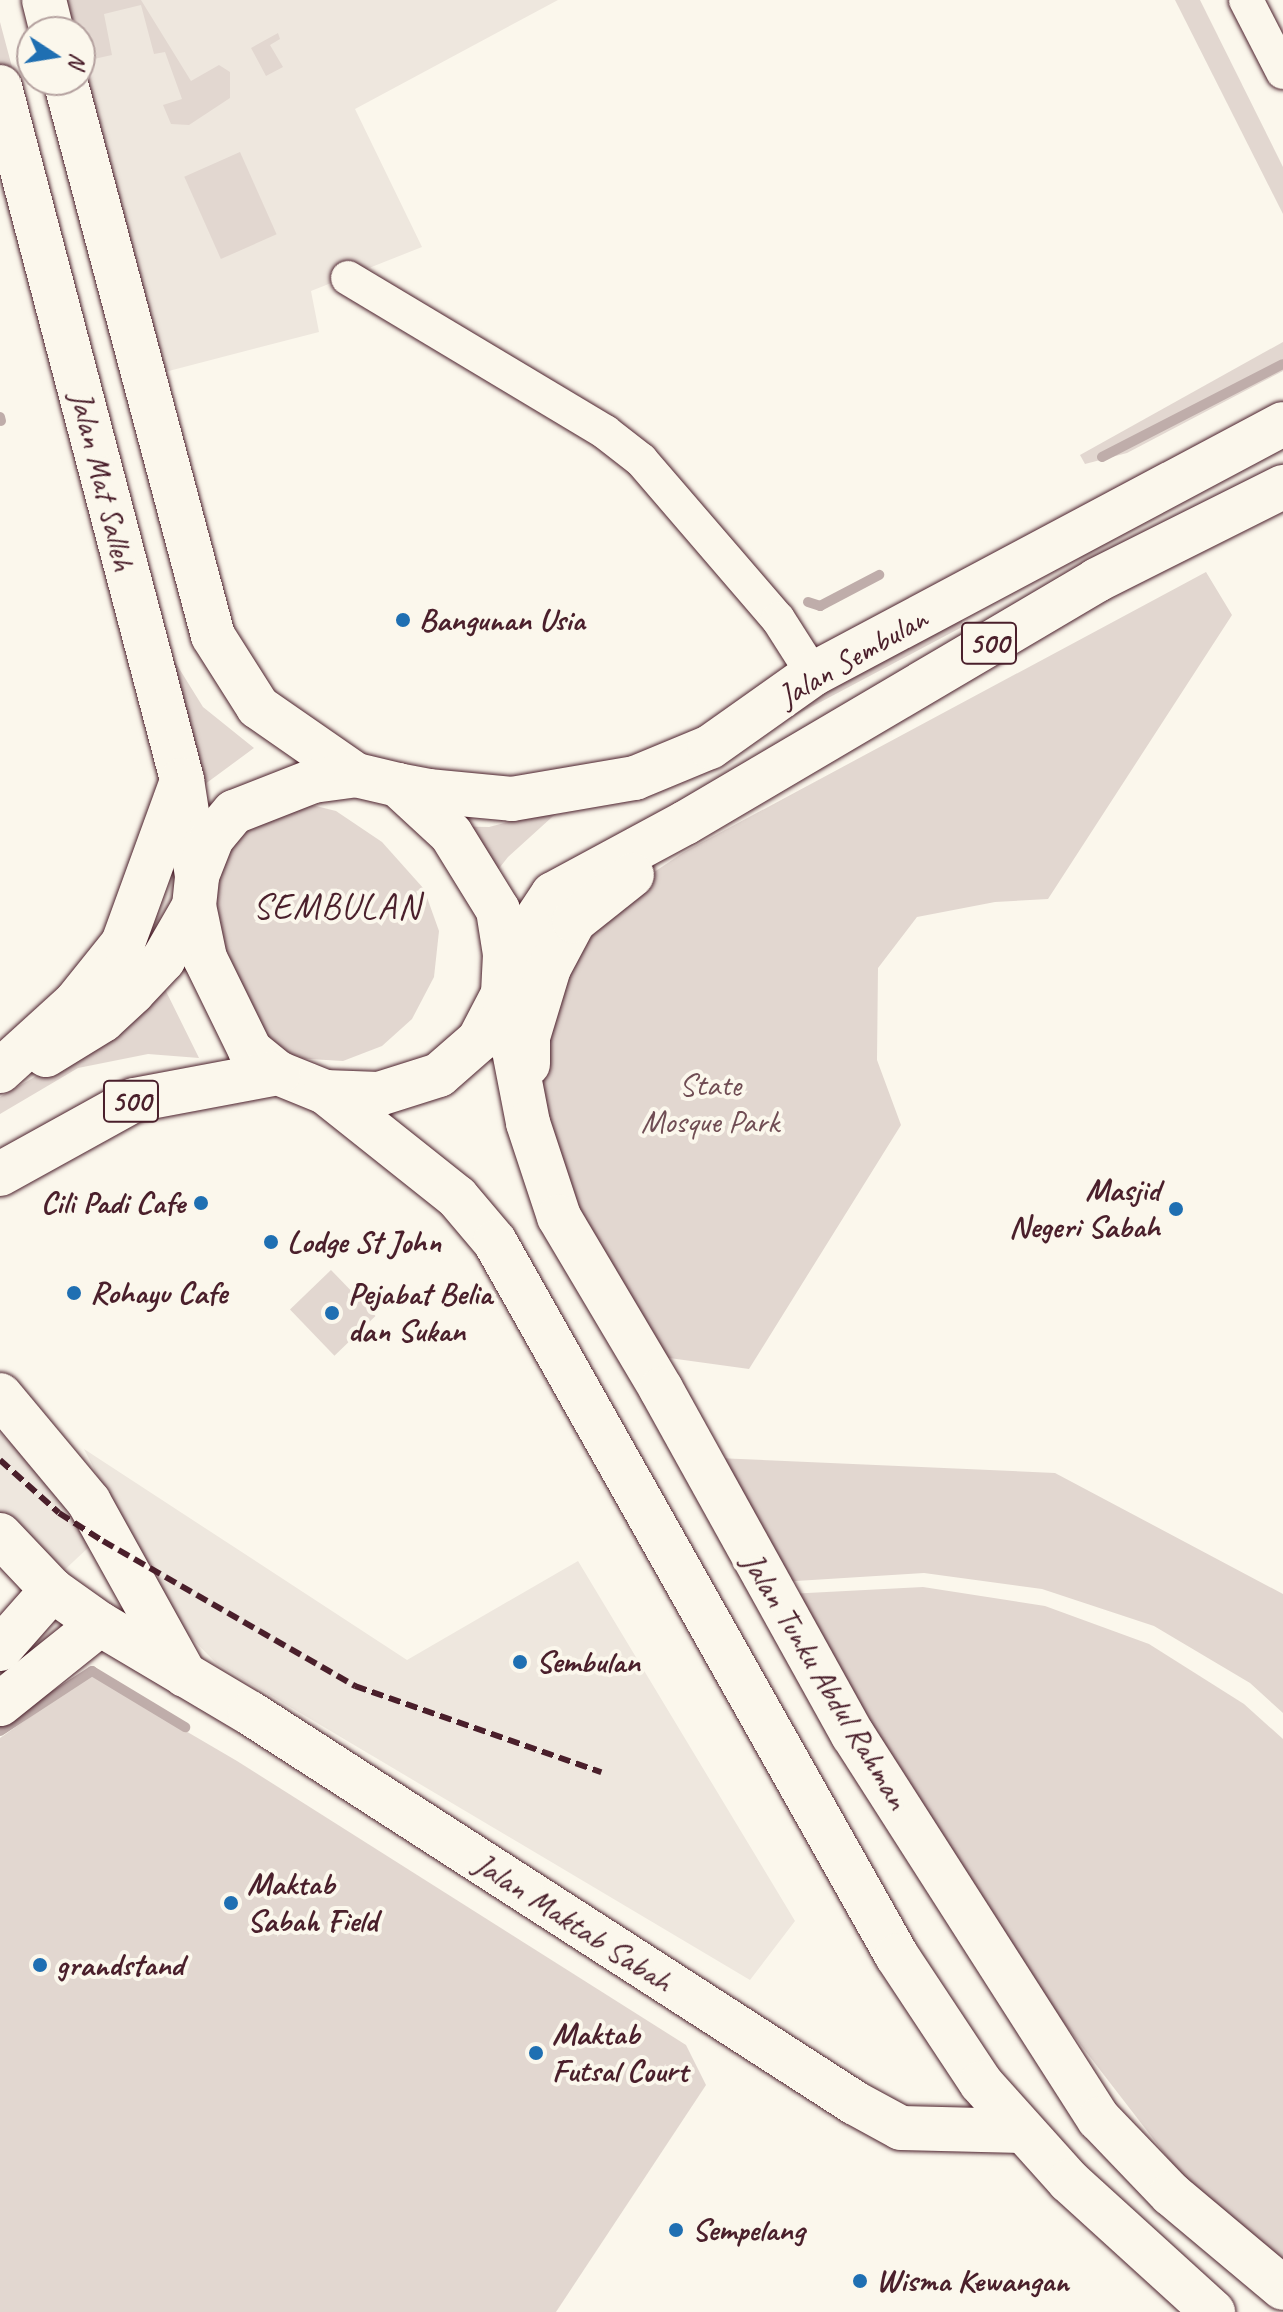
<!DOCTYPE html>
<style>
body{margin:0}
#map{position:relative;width:1283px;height:2312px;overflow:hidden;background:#fbf7ec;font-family:Caveat,sans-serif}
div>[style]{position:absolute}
.built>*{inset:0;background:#eee7de}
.green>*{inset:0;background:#e2d7d0;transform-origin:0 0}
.stream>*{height:10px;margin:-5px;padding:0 5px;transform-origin:5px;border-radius:5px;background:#bfadaa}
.roads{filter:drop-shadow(0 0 2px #4a1f2b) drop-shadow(0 0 2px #4a1f2b)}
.street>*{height:34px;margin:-17px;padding:0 17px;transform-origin:17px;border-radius:17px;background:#fbf7ec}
.secondary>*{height:44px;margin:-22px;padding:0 22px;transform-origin:22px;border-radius:22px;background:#fbf7ec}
.primary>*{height:44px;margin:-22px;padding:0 22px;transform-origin:22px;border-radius:22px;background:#fbf7ec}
.rail>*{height:6px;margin-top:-3px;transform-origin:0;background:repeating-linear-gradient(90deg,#4a1f2b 0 12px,transparent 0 18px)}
.dots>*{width:22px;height:22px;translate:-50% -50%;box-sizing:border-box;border:4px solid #fbf7ec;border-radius:50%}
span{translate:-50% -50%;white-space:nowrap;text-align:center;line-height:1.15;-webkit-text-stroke:8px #fbf7ec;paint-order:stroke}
.shield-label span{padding:2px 6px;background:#fbf7ec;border:2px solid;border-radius:6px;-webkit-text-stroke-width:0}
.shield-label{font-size:30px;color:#4a1f2b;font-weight:700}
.street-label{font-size:32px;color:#4a1f2b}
.poi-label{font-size:32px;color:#4a1f2b;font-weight:700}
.left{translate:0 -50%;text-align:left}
.right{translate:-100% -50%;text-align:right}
.park-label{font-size:32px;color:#704d54}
.quarter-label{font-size:36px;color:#4a1f2b;letter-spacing:2px}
.north{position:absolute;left:16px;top:16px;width:80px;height:80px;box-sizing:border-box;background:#fbf7ec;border:2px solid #b4a19f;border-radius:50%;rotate:102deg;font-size:22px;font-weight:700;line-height:32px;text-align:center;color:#4a1f2b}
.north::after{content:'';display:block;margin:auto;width:28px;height:36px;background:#1f6fb2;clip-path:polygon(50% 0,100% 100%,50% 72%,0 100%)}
</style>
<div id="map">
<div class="built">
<div style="clip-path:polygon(58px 0,558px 0,355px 109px,422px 247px,311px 291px,319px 332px,161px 373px,80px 78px,80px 32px)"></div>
<div style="clip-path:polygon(0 1433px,94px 1525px,90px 1546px,58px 1576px,0 1516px)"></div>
<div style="clip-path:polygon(84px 1449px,407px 1660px,578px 1561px,795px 1921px,750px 1980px,216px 1663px,168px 1614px)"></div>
</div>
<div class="green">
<div style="clip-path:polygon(58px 0,141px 0,191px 81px,219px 65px,230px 72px,230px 98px,189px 125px,171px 124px,163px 105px,182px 99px,165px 52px,154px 54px,141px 5px,104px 14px,112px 55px,80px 62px,80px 32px,67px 32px)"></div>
<div style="clip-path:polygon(1175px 0,1200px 0,1283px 167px,1283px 214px)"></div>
<div style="clip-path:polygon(0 22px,167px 649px,203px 707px,254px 748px,193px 793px,0 87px)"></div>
<div style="clip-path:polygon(278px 33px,280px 39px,270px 45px,283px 67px,266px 76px,251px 48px)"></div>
<div style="left:240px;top:152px;width:90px;height:61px;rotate:66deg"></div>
<div style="clip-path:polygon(1283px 342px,1283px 371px,1127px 453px,1085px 464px,1080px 455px)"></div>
<div style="clip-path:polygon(1206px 572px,1232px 615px,1048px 899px,995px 902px,917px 917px,878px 968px,877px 1060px,901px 1125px,749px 1369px,633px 1353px,542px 1173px,531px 1011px,563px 933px,684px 852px)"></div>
<div style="clip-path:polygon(959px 614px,964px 626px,781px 723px,804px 683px)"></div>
<div style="clip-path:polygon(296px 801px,336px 811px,382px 842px,424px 889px,439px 931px,434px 977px,412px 1019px,382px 1046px,343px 1061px,293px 1058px,247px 1031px,203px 885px,216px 845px)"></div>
<div style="clip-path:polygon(562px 808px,508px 857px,478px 895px,442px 826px,489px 827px)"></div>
<div style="clip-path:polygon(158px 975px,199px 1058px,148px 1054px,78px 1068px,0 1114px,0 1097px,71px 1056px)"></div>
<div style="left:331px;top:1270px;width:64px;height:57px;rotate:46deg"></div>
<div style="clip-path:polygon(717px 1458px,1055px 1473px,1283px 1594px,1283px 1713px,1250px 1683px,1154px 1626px,1042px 1589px,924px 1573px,780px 1582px)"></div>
<div style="clip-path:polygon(923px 1587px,1045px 1606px,1149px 1644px,1244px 1704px,1283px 1739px,1283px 2274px,1215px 2219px,1050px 2005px,788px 1594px)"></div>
<div style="clip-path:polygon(90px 1675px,237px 1761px,686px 2045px,706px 2085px,556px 2312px,0 2312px,0 1738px)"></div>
</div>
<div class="stream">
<div style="left:0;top:417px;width:4px;rotate:76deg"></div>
<div style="left:1102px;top:457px;width:203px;rotate:-27.2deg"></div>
<div style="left:808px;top:602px;width:13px;rotate:18deg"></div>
<div style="left:820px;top:606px;width:67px;rotate:-27.7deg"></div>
<div style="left:0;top:1731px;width:110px;rotate:-33.1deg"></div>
<div style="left:92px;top:1671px;width:109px;rotate:31.1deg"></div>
</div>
<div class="roads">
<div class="street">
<div style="left:1246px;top:0;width:81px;rotate:62.8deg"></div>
<div style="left:348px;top:278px;width:300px;rotate:30.9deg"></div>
<div style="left:605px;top:432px;width:46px;rotate:37.9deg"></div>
<div style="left:641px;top:460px;width:210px;rotate:49.3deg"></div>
<div style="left:778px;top:619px;width:65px;rotate:57.5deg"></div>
</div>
<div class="secondary">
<div style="left:0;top:1395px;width:139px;rotate:50.2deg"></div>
<div style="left:89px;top:1502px;width:198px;rotate:61deg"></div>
<div style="left:0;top:1535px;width:76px;rotate:46.6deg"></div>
<div style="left:52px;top:1590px;width:59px;rotate:35.3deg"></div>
<div style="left:100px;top:1624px;width:174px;rotate:30.7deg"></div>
<div style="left:250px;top:1713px;width:720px;rotate:32.81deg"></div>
<div style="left:855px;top:2103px;width:52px;rotate:28.5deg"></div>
<div style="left:901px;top:2128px;width:121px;rotate:1.4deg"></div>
<div style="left:0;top:1649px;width:79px;rotate:-48.6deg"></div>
<div style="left:0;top:1704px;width:128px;rotate:-38.7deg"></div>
</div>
<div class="primary">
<div style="left:44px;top:0;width:33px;rotate:76deg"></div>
<div style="left:65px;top:80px;width:575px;rotate:75.09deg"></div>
<div style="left:213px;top:636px;width:84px;rotate:57.6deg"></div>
<div style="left:258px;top:707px;width:119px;rotate:34.8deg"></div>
<div style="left:0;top:87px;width:717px;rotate:75.28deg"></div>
<div style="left:182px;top:780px;width:97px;rotate:81.1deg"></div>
<div style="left:398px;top:785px;width:72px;rotate:42.8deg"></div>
<div style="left:451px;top:834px;width:89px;rotate:58.3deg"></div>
<div style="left:498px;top:910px;width:45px;rotate:81deg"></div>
<div style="left:505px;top:954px;width:40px;rotate:92.9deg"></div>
<div style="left:503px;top:994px;width:52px;rotate:117.6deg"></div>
<div style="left:479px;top:1040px;width:53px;rotate:138.8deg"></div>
<div style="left:439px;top:1075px;width:63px;rotate:162.4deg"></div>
<div style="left:379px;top:1094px;width:54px;rotate:-177.9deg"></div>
<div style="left:325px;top:1092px;width:51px;rotate:-158deg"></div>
<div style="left:278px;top:1073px;width:36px;rotate:-141deg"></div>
<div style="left:250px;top:1050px;width:102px;rotate:-116.1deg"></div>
<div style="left:205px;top:958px;width:53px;rotate:-101.9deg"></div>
<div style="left:194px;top:906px;width:30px;rotate:-84deg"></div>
<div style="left:197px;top:876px;width:41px;rotate:-68.5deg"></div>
<div style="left:212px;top:838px;width:34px;rotate:-50deg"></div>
<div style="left:234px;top:812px;width:85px;rotate:-21.4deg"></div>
<div style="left:313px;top:781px;width:43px;rotate:-7.9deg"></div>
<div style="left:356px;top:775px;width:43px;rotate:13.4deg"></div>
<div style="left:398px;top:785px;width:31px;rotate:11deg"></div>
<div style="left:428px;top:791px;width:84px;rotate:5.4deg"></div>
<div style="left:512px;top:799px;width:125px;rotate:-9.7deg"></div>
<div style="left:635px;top:778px;width:81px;rotate:-22.5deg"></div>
<div style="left:710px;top:747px;width:126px;rotate:-35.3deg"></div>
<div style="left:813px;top:674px;width:532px;rotate:-28.01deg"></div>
<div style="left:508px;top:980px;width:44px;rotate:-69.9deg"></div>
<div style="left:523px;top:939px;width:54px;rotate:-56.3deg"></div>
<div style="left:553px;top:894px;width:150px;rotate:-28.3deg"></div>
<div style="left:685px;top:823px;width:478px;rotate:-30.5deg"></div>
<div style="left:1097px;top:580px;width:208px;rotate:-26.6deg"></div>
<div style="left:503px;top:994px;width:131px;rotate:79deg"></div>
<div style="left:528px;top:1123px;width:99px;rotate:71.7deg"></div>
<div style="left:559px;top:1217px;width:200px;rotate:59.3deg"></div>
<div style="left:661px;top:1389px;width:396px;rotate:61deg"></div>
<div style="left:853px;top:1735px;width:456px;rotate:57.4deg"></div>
<div style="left:1099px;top:2119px;width:104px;rotate:46.2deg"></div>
<div style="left:1171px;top:2194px;width:146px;rotate:40deg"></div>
<div style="left:46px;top:1055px;width:67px;rotate:-31.6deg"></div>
<div style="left:103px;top:1020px;width:41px;rotate:-43deg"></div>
<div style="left:133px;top:992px;width:44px;rotate:-46.8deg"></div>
<div style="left:163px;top:960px;width:62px;rotate:-60.1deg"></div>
<div style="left:528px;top:1064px;width:27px;rotate:-90deg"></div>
<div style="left:528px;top:1037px;width:72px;rotate:-73.1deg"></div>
<div style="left:549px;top:968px;width:53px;rotate:-62deg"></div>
<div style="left:574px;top:921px;width:74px;rotate:-38.4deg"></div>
<div style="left:0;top:1071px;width:101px;rotate:-42.2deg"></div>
<div style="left:75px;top:1003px;width:77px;rotate:-51.3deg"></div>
<div style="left:123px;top:943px;width:167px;rotate:-70deg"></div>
<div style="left:325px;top:1092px;width:169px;rotate:38.5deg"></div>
<div style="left:457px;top:1197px;width:59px;rotate:49.8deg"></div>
<div style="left:495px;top:1242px;width:819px;rotate:60.62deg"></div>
<div style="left:897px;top:1956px;width:152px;rotate:56.5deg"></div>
<div style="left:981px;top:2083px;width:132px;rotate:48.1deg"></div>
<div style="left:1069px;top:2181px;width:195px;rotate:42.3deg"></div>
<div style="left:0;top:1174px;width:153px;rotate:-28.9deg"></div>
<div style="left:134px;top:1100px;width:147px;rotate:-10.6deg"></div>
</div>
</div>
<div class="rail">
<div style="left:0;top:1460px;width:79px;rotate:41.9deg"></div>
<div style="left:59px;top:1513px;width:52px;rotate:32.5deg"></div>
<div style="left:103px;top:1541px;width:291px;rotate:29.9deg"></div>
<div style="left:355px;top:1686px;width:261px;rotate:19.3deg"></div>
</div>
<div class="dots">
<div style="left:403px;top:620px;background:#1f6fb2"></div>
<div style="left:201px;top:1203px;background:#1f6fb2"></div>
<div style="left:1176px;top:1209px;background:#1f6fb2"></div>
<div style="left:271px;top:1242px;background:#1f6fb2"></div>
<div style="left:74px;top:1293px;background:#1f6fb2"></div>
<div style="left:332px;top:1313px;background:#1f6fb2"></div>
<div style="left:520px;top:1662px;background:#1f6fb2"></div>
<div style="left:231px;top:1903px;background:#1f6fb2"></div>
<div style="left:40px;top:1965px;background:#1f6fb2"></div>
<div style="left:536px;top:2053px;background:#1f6fb2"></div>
<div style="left:676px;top:2230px;background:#1f6fb2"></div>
<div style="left:860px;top:2281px;background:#1f6fb2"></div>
</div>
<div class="shield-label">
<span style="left:989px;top:643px">500</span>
<span style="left:131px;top:1101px">500</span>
</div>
<div class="street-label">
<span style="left:102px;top:481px;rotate:76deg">Jalan Mat Salleh</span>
<span style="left:853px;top:658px;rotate:-30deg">Jalan Sembulan</span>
<span style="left:825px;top:1681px;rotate:59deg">Jalan Tunku Abdul Rahman</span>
<span style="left:573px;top:1923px;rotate:33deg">Jalan Maktab Sabah</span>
</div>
<div class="poi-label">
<span class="left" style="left:419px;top:620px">Bangunan Usia</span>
<span class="right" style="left:1160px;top:1209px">Masjid<br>Negeri Sabah</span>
<span class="right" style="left:185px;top:1203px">Cili Padi Cafe</span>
<span class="left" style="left:287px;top:1242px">Lodge St John</span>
<span class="left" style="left:90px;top:1293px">Rohayu Cafe</span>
<span class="left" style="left:348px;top:1313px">Pejabat Belia<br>dan Sukan</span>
<span class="left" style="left:536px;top:1662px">Sembulan</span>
<span class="left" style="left:247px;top:1903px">Maktab<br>Sabah Field</span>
<span class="left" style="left:56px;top:1965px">grandstand</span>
<span class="left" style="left:552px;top:2053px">Maktab<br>Futsal Court</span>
<span class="left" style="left:692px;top:2230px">Sempelang</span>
<span class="left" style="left:876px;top:2281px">Wisma Kewangan</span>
</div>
<div class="park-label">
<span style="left:710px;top:1104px">State<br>Mosque Park</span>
</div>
<div class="quarter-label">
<span style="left:337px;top:907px">SEMBULAN</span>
</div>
<div class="north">N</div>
</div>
